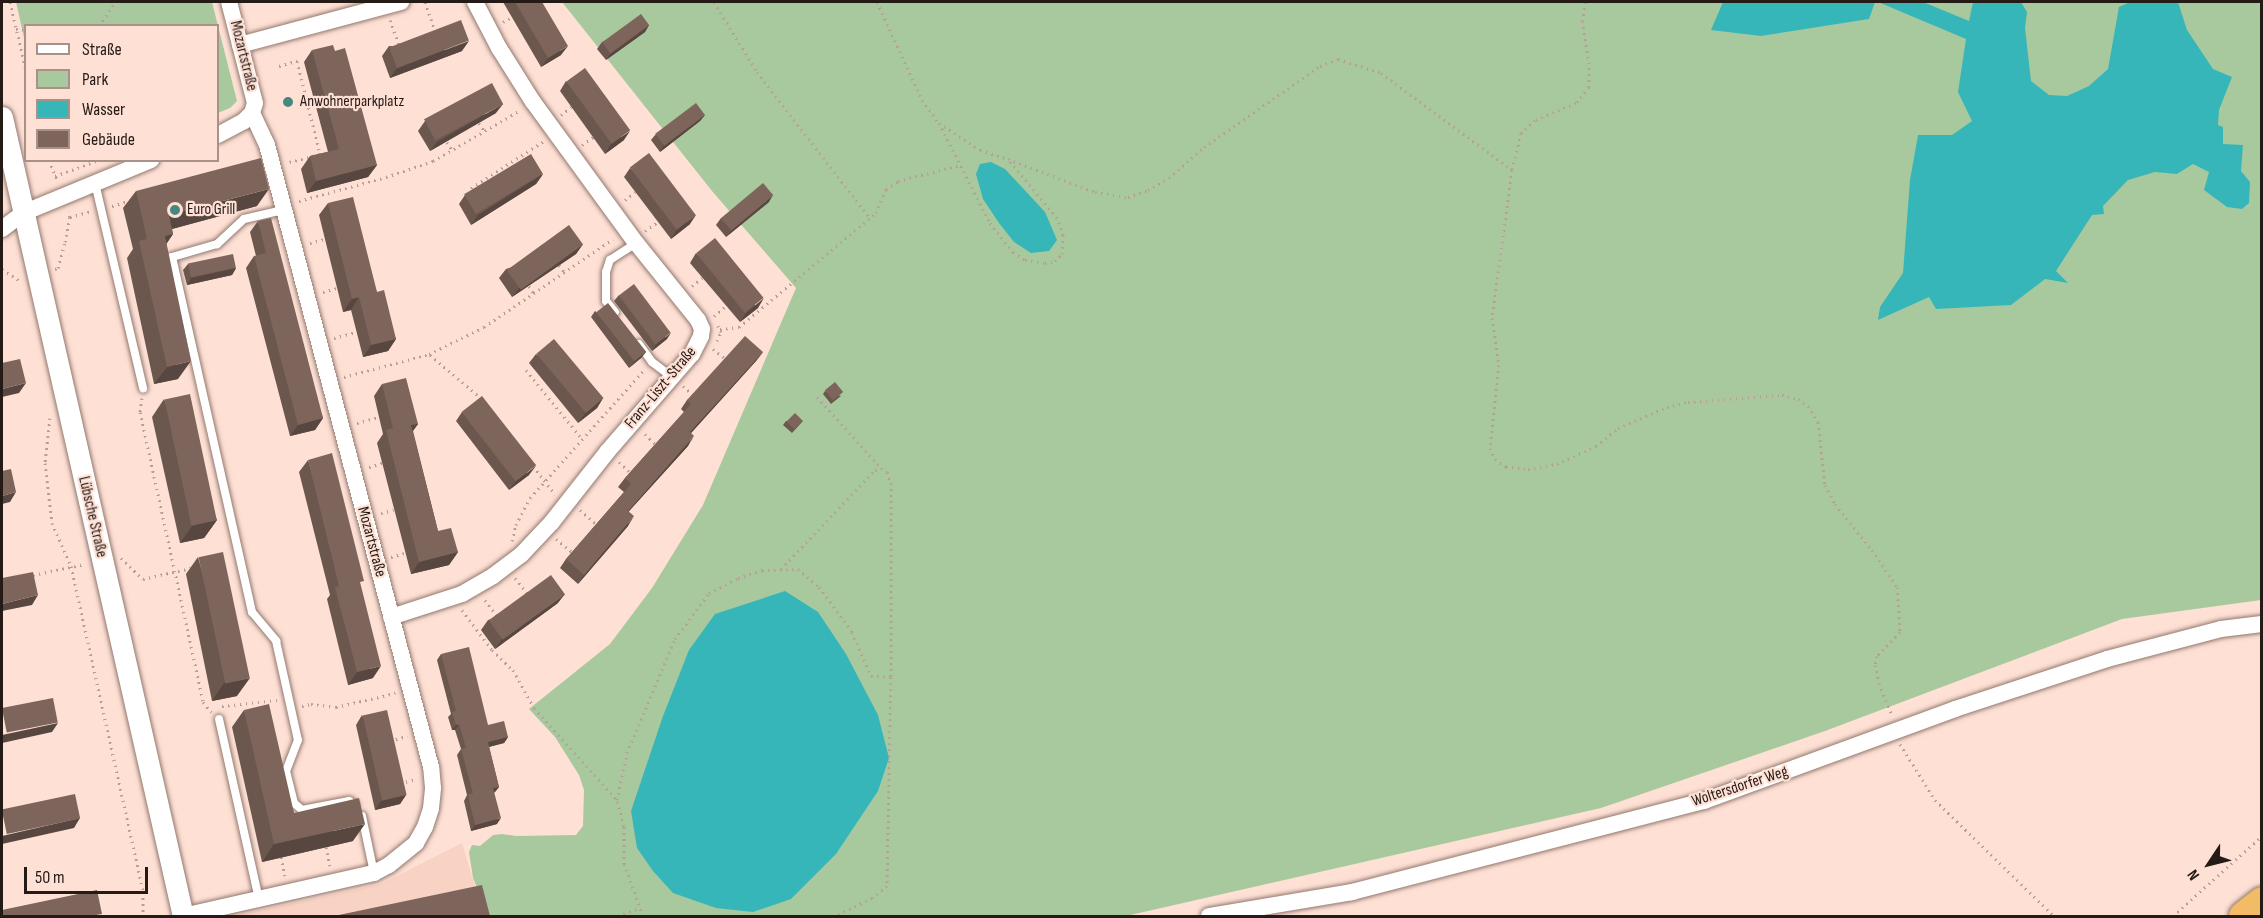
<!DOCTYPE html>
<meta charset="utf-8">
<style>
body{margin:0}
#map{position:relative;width:2263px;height:918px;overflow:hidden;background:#fee0d5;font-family:"Sofia Sans Condensed",sans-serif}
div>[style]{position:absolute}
.built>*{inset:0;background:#f8d3c4}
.green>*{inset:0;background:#a8c99d}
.water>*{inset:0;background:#37b6ba}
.path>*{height:3px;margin-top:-1.5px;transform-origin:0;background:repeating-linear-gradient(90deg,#b69f96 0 1.5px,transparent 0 6px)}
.roads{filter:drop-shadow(0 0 2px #92786d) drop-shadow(0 0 2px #92786d)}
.service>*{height:8px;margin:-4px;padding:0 4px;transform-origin:4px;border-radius:4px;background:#fff}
.minor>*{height:16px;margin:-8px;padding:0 8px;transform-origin:8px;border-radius:8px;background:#fff}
.tertiary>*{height:21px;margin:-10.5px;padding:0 10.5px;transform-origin:10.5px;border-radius:10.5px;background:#fff}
.trunk>*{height:28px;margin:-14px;padding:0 14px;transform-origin:14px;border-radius:14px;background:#f2bc66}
.wall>*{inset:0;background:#6c574e}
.shaded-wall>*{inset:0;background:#584740}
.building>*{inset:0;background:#7e655b;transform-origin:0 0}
.dots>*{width:16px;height:16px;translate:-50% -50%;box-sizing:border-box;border:3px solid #fee0d5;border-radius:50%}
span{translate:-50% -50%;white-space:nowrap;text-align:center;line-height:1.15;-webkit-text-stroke:4.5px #fee0d5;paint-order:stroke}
.street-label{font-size:16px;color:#241a16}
.poi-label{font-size:16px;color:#241a16}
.left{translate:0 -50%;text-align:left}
.frame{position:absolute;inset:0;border:3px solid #241a16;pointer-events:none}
.legend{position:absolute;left:24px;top:24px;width:195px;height:138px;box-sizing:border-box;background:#fee0d5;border:2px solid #a79189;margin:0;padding:8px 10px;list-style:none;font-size:18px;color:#241a16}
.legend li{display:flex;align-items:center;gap:12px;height:30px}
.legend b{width:30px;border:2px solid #a79189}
.north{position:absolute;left:2179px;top:834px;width:60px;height:60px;-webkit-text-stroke:4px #fee0d5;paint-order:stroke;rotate:235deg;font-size:16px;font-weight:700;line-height:24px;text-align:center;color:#241a16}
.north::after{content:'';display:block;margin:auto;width:21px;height:27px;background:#241a16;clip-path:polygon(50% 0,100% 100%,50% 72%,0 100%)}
.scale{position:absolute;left:24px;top:867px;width:124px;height:27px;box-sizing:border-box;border:3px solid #241a16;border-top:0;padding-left:8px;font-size:18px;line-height:21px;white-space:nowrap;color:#241a16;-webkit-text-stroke:4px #fee0d5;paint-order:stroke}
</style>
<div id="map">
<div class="built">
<div style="clip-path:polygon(462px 843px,484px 916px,233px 916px,381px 884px)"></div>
</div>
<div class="green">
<div style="clip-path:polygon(16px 2px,212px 2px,237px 101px,230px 108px,218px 113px,218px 26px,26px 26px,25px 42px)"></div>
<div style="clip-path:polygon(562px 2px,2261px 2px,2261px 600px,2122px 619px,1825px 731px,1601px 808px,1126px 916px,489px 916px,473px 878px,469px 852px,472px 845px,480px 846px,493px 835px,502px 834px,516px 836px,576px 835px,583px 826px,584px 790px,579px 775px,555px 737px,529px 709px,610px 644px,652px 588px,703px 505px,796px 288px,712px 191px)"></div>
</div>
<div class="water">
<div style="clip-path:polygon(1723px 2px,1875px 2px,1869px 19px,1761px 36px,1711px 30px)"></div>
<div style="clip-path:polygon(1878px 2px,1923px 2px,1969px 21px,1973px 2px,2021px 2px,2027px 12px,2025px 28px,2031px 81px,2049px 95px,2067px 96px,2089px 86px,2108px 69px,2119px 7px,2130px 2px,2178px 2px,2187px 30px,2213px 69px,2232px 77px,2219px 110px,2218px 125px,2223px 127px,2223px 144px,2243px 145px,2241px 171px,2250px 182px,2249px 203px,2242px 209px,2227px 207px,2204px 190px,2209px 172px,2193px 164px,2177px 174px,2155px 172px,2128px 180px,2103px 206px,2104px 214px,2092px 215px,2056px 271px,2068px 283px,2045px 279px,2011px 305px,1936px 309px,1929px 297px,1878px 320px,1880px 307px,1903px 273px,1910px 180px,1918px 135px,1952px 135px,1972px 121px,1958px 92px,1966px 39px)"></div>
<div style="clip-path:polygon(991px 162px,1005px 169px,1045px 212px,1057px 240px,1049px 251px,1031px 253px,1014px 242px,999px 223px,983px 199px,976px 174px,980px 164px)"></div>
<div style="clip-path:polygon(785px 591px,818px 612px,846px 654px,878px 715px,889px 758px,878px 791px,836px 854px,791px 899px,753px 912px,716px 908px,673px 893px,653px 871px,637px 848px,631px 811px,663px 716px,689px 650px,715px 614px)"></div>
</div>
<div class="path">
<div style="left:10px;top:2px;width:70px;rotate:76.8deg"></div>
<div style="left:425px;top:2px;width:31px;rotate:71deg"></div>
<div style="left:714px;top:2px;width:82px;rotate:58.4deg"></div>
<div style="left:757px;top:72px;width:185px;rotate:52.3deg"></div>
<div style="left:877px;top:2px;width:108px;rotate:65.3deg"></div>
<div style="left:922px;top:100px;width:29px;rotate:54deg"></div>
<div style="left:939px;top:123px;width:112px;rotate:63deg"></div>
<div style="left:990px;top:223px;width:37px;rotate:52deg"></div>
<div style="left:1013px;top:252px;width:14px;rotate:34deg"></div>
<div style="left:1025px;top:260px;width:20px;rotate:9deg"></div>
<div style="left:1045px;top:263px;width:10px;rotate:-11deg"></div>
<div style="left:1055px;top:261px;width:10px;rotate:-45deg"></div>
<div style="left:1062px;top:254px;width:19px;rotate:-87deg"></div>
<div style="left:1063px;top:235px;width:18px;rotate:-109deg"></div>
<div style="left:1057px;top:218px;width:77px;rotate:-129.7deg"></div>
<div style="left:1008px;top:159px;width:93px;rotate:20.8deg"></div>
<div style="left:1095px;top:192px;width:33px;rotate:9deg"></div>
<div style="left:1128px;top:197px;width:21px;rotate:-19deg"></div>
<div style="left:1148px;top:190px;width:24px;rotate:-30deg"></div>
<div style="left:1169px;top:178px;width:47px;rotate:-41.5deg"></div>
<div style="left:1204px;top:147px;width:141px;rotate:-34.9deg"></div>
<div style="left:1320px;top:66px;width:19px;rotate:-21deg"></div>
<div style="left:1338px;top:59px;width:45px;rotate:18deg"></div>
<div style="left:1381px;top:73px;width:163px;rotate:36.5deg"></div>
<div style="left:1586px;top:2px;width:19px;rotate:102deg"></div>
<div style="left:1582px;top:21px;width:42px;rotate:80.3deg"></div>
<div style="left:1589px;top:62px;width:25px;rotate:90deg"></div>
<div style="left:1589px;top:87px;width:21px;rotate:129deg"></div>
<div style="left:1576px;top:103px;width:44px;rotate:157.5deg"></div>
<div style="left:1535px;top:120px;width:19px;rotate:137deg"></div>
<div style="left:1521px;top:133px;width:38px;rotate:104deg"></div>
<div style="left:1512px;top:170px;width:149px;rotate:97.7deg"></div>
<div style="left:1492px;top:318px;width:48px;rotate:81.5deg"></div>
<div style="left:1499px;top:365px;width:83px;rotate:96.2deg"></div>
<div style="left:1490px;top:448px;width:12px;rotate:66deg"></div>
<div style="left:1495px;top:459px;width:14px;rotate:36deg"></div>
<div style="left:1506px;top:467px;width:22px;rotate:5deg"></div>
<div style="left:1528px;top:469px;width:29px;rotate:-10deg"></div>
<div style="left:1557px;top:464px;width:43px;rotate:-24.8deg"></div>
<div style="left:1596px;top:446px;width:28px;rotate:-39deg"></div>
<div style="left:1618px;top:428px;width:53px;rotate:-23.2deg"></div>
<div style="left:1667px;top:407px;width:22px;rotate:-13deg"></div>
<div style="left:1688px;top:402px;width:94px;rotate:-4.3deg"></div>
<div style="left:1782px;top:395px;width:16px;rotate:14deg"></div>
<div style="left:1798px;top:399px;width:12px;rotate:35deg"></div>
<div style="left:1808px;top:406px;width:19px;rotate:58deg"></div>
<div style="left:1818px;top:422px;width:63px;rotate:83.7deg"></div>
<div style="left:1825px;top:485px;width:21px;rotate:62deg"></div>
<div style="left:1835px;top:504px;width:59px;rotate:51.2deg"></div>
<div style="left:1872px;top:550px;width:45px;rotate:56deg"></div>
<div style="left:1897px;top:587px;width:45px;rotate:86.2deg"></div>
<div style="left:1900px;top:632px;width:33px;rotate:134deg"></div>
<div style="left:1877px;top:656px;width:9px;rotate:103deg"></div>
<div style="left:1875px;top:665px;width:25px;rotate:76deg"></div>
<div style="left:1881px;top:689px;width:28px;rotate:67deg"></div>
<div style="left:390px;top:20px;width:27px;rotate:70deg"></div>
<div style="left:503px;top:22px;width:10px;rotate:-29deg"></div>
<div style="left:99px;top:26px;width:29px;rotate:-56deg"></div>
<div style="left:16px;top:29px;width:10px;rotate:6deg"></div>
<div style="left:279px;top:66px;width:19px;rotate:-16deg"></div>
<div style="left:297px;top:61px;width:96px;rotate:76.1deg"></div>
<div style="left:320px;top:154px;width:34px;rotate:165deg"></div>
<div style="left:561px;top:115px;width:13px;rotate:-39deg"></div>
<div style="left:479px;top:123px;width:11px;rotate:56deg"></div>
<div style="left:939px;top:123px;width:49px;rotate:33.4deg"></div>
<div style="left:980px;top:150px;width:29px;rotate:18deg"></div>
<div style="left:447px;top:142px;width:9px;rotate:58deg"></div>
<div style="left:582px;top:145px;width:14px;rotate:-36deg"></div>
<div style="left:49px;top:160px;width:24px;rotate:68deg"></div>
<div style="left:55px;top:176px;width:47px;rotate:-20deg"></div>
<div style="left:474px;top:193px;width:6px;rotate:-121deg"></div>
<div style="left:471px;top:188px;width:87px;rotate:-32.8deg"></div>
<div style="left:625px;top:200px;width:13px;rotate:-39deg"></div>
<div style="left:299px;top:201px;width:90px;rotate:-15.4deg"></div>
<div style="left:386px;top:177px;width:50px;rotate:-18.8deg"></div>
<div style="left:433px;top:161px;width:99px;rotate:-30.2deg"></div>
<div style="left:112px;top:206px;width:21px;rotate:-17deg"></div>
<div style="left:70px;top:217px;width:20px;rotate:-15deg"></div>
<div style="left:645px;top:231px;width:16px;rotate:-35deg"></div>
<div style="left:310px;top:243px;width:16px;rotate:-15deg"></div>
<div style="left:559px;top:265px;width:10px;rotate:53deg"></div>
<div style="left:2px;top:269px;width:20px;rotate:33deg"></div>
<div style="left:55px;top:269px;width:3px;rotate:-18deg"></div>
<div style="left:58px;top:268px;width:27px;rotate:-75deg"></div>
<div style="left:65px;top:242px;width:25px;rotate:-79deg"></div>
<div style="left:70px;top:217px;width:6px;rotate:-108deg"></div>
<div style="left:529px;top:286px;width:9px;rotate:58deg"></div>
<div style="left:692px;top:286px;width:13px;rotate:-39deg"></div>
<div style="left:323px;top:292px;width:15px;rotate:-16deg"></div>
<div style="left:714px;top:316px;width:16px;rotate:-40deg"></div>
<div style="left:720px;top:329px;width:19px;rotate:-6deg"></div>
<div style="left:739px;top:327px;width:178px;rotate:-39.8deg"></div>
<div style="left:876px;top:213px;width:26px;rotate:-67deg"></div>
<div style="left:886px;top:189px;width:14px;rotate:-34deg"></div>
<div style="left:898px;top:181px;width:64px;rotate:-14.5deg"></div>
<div style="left:334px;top:338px;width:24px;rotate:-15deg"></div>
<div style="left:717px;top:341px;width:10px;rotate:-66deg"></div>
<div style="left:721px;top:332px;width:7px;rotate:-117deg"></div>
<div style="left:713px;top:349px;width:16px;rotate:38deg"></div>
<div style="left:430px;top:355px;width:68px;rotate:40.2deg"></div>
<div style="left:526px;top:370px;width:89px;rotate:50.9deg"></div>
<div style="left:344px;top:377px;width:88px;rotate:-15.1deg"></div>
<div style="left:429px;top:354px;width:61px;rotate:-26.1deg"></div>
<div style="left:484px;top:327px;width:156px;rotate:-34.3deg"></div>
<div style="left:683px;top:386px;width:13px;rotate:42deg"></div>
<div style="left:817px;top:397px;width:96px;rotate:48deg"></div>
<div style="left:142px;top:398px;width:14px;rotate:98deg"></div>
<div style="left:140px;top:412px;width:297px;rotate:77.7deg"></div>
<div style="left:203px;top:702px;width:13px;rotate:51deg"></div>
<div style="left:50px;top:418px;width:45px;rotate:96.3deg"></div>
<div style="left:45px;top:463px;width:60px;rotate:83.3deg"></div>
<div style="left:52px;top:523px;width:47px;rotate:66.2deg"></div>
<div style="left:71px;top:566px;width:334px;rotate:77.5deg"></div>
<div style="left:143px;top:892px;width:24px;rotate:90deg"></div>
<div style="left:357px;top:423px;width:23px;rotate:-15deg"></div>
<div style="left:645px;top:434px;width:16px;rotate:45deg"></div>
<div style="left:619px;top:462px;width:16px;rotate:43deg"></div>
<div style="left:533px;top:466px;width:36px;rotate:52deg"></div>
<div style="left:369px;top:467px;width:14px;rotate:-17deg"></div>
<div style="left:580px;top:510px;width:23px;rotate:41deg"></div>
<div style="left:381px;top:513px;width:13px;rotate:-13deg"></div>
<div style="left:556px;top:539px;width:22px;rotate:39deg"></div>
<div style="left:512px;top:541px;width:16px;rotate:-76deg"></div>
<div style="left:516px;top:525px;width:30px;rotate:-63deg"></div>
<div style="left:530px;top:498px;width:171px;rotate:-48.3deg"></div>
<div style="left:391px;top:557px;width:15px;rotate:-16deg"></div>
<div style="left:121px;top:558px;width:30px;rotate:44deg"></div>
<div style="left:143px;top:579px;width:49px;rotate:-12.9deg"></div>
<div style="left:781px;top:569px;width:137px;rotate:-46.5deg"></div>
<div style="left:875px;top:470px;width:6px;rotate:-18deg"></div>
<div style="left:881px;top:468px;width:7px;rotate:34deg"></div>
<div style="left:887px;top:472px;width:12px;rotate:70deg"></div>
<div style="left:891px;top:483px;width:194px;rotate:90deg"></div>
<div style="left:33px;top:575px;width:53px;rotate:-11.9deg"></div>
<div style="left:515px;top:578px;width:21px;rotate:51deg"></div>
<div style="left:485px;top:600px;width:20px;rotate:53deg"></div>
<div style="left:462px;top:610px;width:50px;rotate:53.1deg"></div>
<div style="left:492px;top:650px;width:29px;rotate:44deg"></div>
<div style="left:513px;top:670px;width:43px;rotate:61.1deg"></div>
<div style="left:534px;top:708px;width:124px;rotate:47.9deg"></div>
<div style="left:222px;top:706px;width:56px;rotate:-6.1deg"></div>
<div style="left:302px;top:706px;width:9px;rotate:-13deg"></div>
<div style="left:311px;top:704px;width:25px;rotate:7deg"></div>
<div style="left:336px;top:707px;width:61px;rotate:-13.3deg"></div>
<div style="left:390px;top:741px;width:18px;rotate:-16deg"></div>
<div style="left:1900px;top:744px;width:66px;rotate:58deg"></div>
<div style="left:1935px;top:800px;width:166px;rotate:44.3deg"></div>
<div style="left:400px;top:783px;width:17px;rotate:-13deg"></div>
<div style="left:326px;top:847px;width:19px;rotate:78deg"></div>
<div style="left:281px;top:857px;width:19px;rotate:78deg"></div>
<div style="left:618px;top:916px;width:22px;rotate:-21deg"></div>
<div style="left:643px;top:916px;width:55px;rotate:-110.1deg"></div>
<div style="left:624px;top:864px;width:38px;rotate:-90deg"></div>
<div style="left:624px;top:826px;width:27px;rotate:-105deg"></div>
<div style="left:617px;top:800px;width:48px;rotate:-78deg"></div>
<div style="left:627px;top:753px;width:124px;rotate:-67.2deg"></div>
<div style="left:675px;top:639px;width:57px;rotate:-53.5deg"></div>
<div style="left:709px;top:593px;width:33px;rotate:-27deg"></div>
<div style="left:738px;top:578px;width:25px;rotate:-18deg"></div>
<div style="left:762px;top:570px;width:36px;rotate:-2deg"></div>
<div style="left:798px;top:569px;width:28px;rotate:41deg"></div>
<div style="left:819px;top:587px;width:56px;rotate:53.7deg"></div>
<div style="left:852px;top:632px;width:48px;rotate:66.6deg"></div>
<div style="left:871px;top:676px;width:20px;rotate:3deg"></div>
<div style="left:891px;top:677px;width:209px;rotate:91.1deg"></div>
<div style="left:887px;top:886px;width:19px;rotate:141deg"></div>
<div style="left:872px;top:898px;width:41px;rotate:154.1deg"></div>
<div style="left:2173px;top:916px;width:120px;rotate:-42deg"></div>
</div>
<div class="roads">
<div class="service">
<div style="left:95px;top:183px;width:211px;rotate:76.8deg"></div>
<div style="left:283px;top:210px;width:40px;rotate:167deg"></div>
<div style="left:244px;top:219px;width:37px;rotate:137deg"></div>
<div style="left:217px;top:244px;width:47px;rotate:163.9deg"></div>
<div style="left:172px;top:257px;width:364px;rotate:77.3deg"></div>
<div style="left:252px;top:612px;width:38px;rotate:50deg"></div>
<div style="left:276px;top:641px;width:101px;rotate:77.5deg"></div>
<div style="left:298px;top:740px;width:33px;rotate:111deg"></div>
<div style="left:286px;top:771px;width:33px;rotate:76deg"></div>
<div style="left:294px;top:803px;width:11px;rotate:41deg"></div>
<div style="left:302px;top:810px;width:48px;rotate:-10.8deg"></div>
<div style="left:349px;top:801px;width:7px;rotate:34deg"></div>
<div style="left:615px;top:312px;width:14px;rotate:-129deg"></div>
<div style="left:606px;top:301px;width:29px;rotate:-90deg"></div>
<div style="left:606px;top:272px;width:13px;rotate:-72deg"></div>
<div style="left:610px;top:260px;width:31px;rotate:-33deg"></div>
<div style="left:639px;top:344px;width:22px;rotate:54deg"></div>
<div style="left:652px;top:362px;width:25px;rotate:37deg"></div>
<div style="left:219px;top:719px;width:184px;rotate:77.5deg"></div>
<div style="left:362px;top:816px;width:58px;rotate:78.1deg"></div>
</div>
<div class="minor">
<div style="left:240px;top:45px;width:167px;rotate:-15deg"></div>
<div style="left:218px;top:135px;width:30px;rotate:-28deg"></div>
<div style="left:244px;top:121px;width:11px;rotate:-45deg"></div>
<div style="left:2px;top:229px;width:26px;rotate:-37deg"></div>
<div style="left:23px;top:213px;width:139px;rotate:-22.5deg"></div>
<div style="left:391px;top:617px;width:75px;rotate:-17.9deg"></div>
<div style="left:462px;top:594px;width:36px;rotate:-30deg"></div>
<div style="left:493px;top:576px;width:35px;rotate:-37deg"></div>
<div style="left:521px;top:555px;width:45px;rotate:-46.8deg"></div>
<div style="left:552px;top:522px;width:89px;rotate:-51.8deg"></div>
<div style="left:607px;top:452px;width:130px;rotate:-49.1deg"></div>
<div style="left:692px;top:354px;width:20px;rotate:-63deg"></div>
<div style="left:701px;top:336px;width:7px;rotate:-82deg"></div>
<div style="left:702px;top:329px;width:10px;rotate:-114deg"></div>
<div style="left:698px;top:320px;width:99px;rotate:-128.8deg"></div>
<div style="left:636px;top:243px;width:175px;rotate:-126.1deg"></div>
<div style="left:533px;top:102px;width:64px;rotate:-122.2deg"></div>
<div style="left:499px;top:48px;width:52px;rotate:-117.6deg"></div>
<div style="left:183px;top:916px;width:196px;rotate:-12.7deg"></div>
<div style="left:374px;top:873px;width:17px;rotate:-28deg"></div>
<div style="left:389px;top:865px;width:35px;rotate:-39deg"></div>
<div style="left:416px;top:843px;width:18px;rotate:-61deg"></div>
<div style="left:425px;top:827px;width:20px;rotate:-72deg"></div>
<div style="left:431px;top:808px;width:20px;rotate:-84deg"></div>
<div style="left:433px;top:788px;width:21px;rotate:-95deg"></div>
<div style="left:431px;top:767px;width:643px;rotate:-104.77deg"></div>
<div style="left:267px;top:145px;width:35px;rotate:-115deg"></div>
<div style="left:252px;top:113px;width:10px;rotate:-73deg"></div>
<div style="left:255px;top:103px;width:104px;rotate:-104.4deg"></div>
<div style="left:1209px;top:916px;width:145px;rotate:-9.5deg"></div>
<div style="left:1352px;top:892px;width:364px;rotate:-14.5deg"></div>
<div style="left:1704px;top:801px;width:267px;rotate:-20.1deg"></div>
<div style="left:1955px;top:709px;width:160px;rotate:-18.2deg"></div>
<div style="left:2107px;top:659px;width:118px;rotate:-14.7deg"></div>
<div style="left:2221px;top:629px;width:41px;rotate:-7deg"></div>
</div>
<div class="tertiary">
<div style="left:2px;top:117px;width:819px;rotate:77.24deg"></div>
</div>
<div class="trunk">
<div style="left:2243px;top:916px;width:24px;rotate:-38deg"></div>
</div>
</div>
<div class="wall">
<div style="clip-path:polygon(503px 2px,542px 2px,561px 55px,541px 67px)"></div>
<div style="clip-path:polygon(649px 25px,645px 32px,606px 60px,597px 49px,602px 42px)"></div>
<div style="clip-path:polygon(389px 46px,462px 51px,390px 78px,382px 56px)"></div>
<div style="clip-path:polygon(312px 50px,377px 165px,368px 177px,307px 193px,301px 169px,310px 156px,328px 152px,304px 62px)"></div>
<div style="clip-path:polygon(566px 81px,624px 140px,605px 154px,560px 91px)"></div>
<div style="clip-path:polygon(496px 113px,430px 151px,418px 131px,425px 121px)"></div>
<div style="clip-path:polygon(705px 115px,700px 121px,660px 152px,651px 140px,656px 134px)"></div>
<div style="clip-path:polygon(630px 168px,690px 224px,671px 239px,624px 177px)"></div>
<div style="clip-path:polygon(543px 174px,536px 184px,471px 225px,459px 204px,465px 195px)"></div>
<div style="clip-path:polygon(136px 191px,257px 206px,172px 229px,173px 234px,166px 244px,178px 379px,154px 384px,127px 258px,133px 249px,123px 208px)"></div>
<div style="clip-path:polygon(769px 202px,726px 237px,716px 225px,721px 218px)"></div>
<div style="clip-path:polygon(328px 203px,377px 292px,396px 339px,388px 351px,363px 357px,351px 310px,343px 312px,319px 215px)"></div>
<div style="clip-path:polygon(258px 221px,323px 418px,315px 430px,290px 436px,246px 268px,254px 256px,256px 256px,250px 232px)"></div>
<div style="clip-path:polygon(583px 244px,576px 254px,512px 297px,499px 278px,506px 269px)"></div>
<div style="clip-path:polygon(696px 253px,758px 308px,740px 322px,690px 263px)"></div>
<div style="clip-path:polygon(188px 264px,236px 268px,232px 275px,187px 285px,183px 270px)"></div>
<div style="clip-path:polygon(619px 295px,667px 339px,652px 351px,614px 301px)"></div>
<div style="clip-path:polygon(595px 311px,646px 352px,641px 358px,629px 368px,591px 317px)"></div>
<div style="clip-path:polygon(763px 352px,756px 361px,691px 433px,688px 446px,629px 511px,628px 526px,578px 584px,560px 568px,566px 559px,624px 492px,618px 487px,625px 478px,684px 412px,681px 409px,687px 400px)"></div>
<div style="clip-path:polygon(536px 354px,603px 398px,597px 408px,578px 423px,529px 363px)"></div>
<div style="clip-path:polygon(382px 384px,418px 424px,413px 431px,438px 531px,458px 552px,449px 565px,411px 574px,377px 443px,383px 434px,374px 396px)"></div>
<div style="clip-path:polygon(825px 391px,841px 396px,831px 404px,823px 394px)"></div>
<div style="clip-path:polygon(164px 399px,217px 520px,204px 538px,180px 543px,152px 417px)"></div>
<div style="clip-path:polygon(462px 412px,529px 475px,509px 490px,456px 421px)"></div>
<div style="clip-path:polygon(786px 421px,803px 421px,792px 433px,783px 425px)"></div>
<div style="clip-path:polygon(308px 460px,373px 678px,348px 685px,327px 599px,330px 595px,299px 472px)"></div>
<div style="clip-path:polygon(198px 557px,237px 696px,212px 701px,186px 574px)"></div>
<div style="clip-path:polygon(558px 603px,495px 649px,481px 630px,488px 620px)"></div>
<div style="clip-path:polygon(441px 654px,488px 725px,508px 737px,504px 743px,489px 747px,499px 787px,494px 793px,497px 824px,471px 831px,464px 801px,467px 795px,457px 755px,461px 749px,455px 730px,452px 730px,448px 717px,451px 714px,437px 660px)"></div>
<div style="clip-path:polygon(244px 710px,294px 813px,353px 841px,262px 862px,232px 727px)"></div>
<div style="clip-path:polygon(362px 715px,406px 795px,400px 804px,375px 810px,356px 725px)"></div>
</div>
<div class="shaded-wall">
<div style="clip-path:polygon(649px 25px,645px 32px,606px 60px,610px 54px)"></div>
<div style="clip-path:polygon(469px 41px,462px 51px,390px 78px,397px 68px)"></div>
<div style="clip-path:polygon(568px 46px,561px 55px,541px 67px,548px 58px)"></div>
<div style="clip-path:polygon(503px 104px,496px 113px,430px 151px,437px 142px)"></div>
<div style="clip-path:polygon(705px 115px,700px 121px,660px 152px,664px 145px)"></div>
<div style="clip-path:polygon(630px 131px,624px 140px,605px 154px,611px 144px)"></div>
<div style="clip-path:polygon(377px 165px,368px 177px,307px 193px,316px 181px)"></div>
<div style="clip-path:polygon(543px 174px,536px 184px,471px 225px,478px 215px)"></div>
<div style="clip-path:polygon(269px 189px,257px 206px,157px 233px,169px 215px)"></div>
<div style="clip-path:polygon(773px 195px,769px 202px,726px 237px,731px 231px)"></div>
<div style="clip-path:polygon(696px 215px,690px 224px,671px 239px,677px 229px)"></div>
<div style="clip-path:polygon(173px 234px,161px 252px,165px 236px)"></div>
<div style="clip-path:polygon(583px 244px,576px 254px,512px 297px,519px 288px)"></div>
<div style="clip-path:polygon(236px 268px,232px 275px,187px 285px,191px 278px)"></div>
<div style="clip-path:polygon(359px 297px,351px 310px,343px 312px,352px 299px)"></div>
<div style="clip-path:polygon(764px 298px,758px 308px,740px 322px,746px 313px)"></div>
<div style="clip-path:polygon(671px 333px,667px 339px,652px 351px,656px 344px)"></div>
<div style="clip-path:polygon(396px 339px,388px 351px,363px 357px,371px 345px)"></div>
<div style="clip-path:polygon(646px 352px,641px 358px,629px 368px,634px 362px)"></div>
<div style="clip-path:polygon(763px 352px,756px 361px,683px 442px,690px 432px)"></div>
<div style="clip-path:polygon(191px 361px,178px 379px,154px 384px,167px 367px)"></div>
<div style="clip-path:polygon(26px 383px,19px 393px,2px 397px,2px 389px)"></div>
<div style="clip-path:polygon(603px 398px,597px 408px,578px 423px,585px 414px)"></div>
<div style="clip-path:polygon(323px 418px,315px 430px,290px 436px,298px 425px)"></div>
<div style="clip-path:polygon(418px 424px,409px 436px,411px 425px)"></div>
<div style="clip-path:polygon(694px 436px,688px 446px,621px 520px,628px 511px)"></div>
<div style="clip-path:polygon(536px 466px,529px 475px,509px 490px,516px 481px)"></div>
<div style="clip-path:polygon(16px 492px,10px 502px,2px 504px,2px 496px)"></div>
<div style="clip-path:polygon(634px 516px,628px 526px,578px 584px,584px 575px)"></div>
<div style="clip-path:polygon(217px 520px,204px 538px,180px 543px,192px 526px)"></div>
<div style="clip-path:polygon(458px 552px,449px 565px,411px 574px,419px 562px)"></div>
<div style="clip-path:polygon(565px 594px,558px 603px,495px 649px,502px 639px)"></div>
<div style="clip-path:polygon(38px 595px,32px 605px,2px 611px,2px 604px)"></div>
<div style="clip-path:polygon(381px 666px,373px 678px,348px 685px,357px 672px)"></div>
<div style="clip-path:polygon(250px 678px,237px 696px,212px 701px,224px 683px)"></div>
<div style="clip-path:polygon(58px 723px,52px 732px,2px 743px,2px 735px)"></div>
<div style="clip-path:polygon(459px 724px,455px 730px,452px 730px,456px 725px)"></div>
<div style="clip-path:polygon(508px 737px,504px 743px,484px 748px,488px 742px)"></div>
<div style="clip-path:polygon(499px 787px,495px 792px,489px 794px,493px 788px)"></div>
<div style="clip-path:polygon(406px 795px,400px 804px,375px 810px,381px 801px)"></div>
<div style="clip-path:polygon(80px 818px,74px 828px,2px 844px,2px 836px)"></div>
<div style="clip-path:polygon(501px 818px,497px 824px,471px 831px,475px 825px)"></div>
<div style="clip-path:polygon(365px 824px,353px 841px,262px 862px,274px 844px)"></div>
</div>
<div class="building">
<div style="clip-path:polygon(515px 2px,542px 2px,568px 46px,548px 58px)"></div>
<div style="left:641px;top:14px;width:14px;height:48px;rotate:54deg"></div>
<div style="left:461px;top:20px;width:22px;height:77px;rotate:69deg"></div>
<div style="clip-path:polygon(333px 45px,335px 51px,345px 48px,377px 165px,316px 181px,310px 156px,339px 149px,312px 50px)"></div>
<div style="left:585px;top:68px;width:77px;height:23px;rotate:54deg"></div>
<div style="left:492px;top:83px;width:24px;height:77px;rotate:62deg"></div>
<div style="left:696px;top:103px;width:15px;height:51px;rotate:53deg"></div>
<div style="left:649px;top:153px;width:78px;height:24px;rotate:53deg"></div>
<div style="left:531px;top:154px;width:23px;height:78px;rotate:59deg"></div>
<div style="clip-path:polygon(261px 158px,269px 189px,169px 215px,173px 234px,165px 236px,191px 361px,167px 367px,139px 241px,147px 239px,136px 191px)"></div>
<div style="left:763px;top:183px;width:16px;height:55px;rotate:50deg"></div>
<div style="clip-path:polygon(353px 197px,377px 292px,384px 290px,396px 339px,371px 345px,359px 297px,352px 299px,328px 203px)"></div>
<div style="clip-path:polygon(271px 218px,323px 418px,298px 425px,254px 256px,266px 253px,258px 221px)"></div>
<div style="left:569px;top:225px;width:24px;height:77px;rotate:54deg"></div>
<div style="left:715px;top:238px;width:77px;height:24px;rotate:51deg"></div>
<div style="left:233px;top:254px;width:14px;height:46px;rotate:78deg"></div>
<div style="left:634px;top:284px;width:61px;height:19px;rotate:53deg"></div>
<div style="left:608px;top:303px;width:62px;height:15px;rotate:52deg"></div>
<div style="clip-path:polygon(745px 336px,763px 352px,690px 432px,694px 436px,628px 511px,634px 516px,584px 575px,566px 559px,631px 484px,625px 478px,691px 404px,687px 400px)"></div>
<div style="left:554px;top:339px;width:77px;height:23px;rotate:50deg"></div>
<div style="clip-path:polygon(20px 359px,26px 383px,2px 389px,2px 363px)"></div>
<div style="clip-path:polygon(406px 378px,418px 424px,411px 425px,438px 531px,451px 528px,458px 552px,419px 562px,386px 430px,393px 428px,382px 384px)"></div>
<div style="left:835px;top:382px;width:13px;height:13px;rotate:51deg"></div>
<div style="left:190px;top:394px;width:129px;height:26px;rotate:78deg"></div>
<div style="left:482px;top:396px;width:88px;height:26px;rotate:52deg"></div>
<div style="left:795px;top:413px;width:11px;height:12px;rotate:45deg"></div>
<div style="clip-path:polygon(332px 453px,364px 581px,360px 582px,381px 666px,357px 672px,335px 587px,339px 586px,308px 460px)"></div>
<div style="clip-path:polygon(11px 469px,16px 492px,2px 496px,2px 471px)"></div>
<div style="left:223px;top:552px;width:129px;height:25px;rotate:78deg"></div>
<div style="clip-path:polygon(33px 572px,38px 595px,2px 604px,2px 578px)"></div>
<div style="left:551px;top:575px;width:24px;height:77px;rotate:54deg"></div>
<div style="clip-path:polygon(469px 647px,488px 725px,504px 721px,508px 737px,488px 742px,499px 787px,493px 788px,501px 818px,475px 825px,468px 795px,473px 793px,461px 749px,466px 748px,459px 724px,456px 725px,452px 712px,456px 711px,441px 654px)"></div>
<div style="left:53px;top:698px;width:25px;height:52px;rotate:79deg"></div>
<div style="clip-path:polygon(269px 704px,294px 813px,359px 798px,365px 824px,274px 844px,244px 710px)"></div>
<div style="left:387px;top:710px;width:87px;height:25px;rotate:77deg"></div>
<div style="left:75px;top:794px;width:25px;height:75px;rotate:78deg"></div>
<div style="clip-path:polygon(482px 885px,490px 916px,334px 916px)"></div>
<div style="clip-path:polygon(97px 890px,102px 914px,90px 916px,2px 916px,2px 910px)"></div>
</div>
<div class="dots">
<div style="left:288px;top:102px;background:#448980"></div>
<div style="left:175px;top:210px;background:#448980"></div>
</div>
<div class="street-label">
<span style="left:243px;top:56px;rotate:76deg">Mozartstraße</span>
<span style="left:661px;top:388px;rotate:-50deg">Franz-Liszt-Straße</span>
<span style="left:92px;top:517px;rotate:77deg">Lübsche Straße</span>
<span style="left:371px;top:542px;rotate:75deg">Mozartstraße</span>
<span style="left:1740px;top:787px;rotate:-18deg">Woltersdorfer Weg</span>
</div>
<div class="poi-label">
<span class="left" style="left:300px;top:102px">Anwohnerparkplatz</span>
<span class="left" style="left:187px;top:210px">Euro Grill</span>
</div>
<div class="frame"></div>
<ul class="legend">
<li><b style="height:8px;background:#fff"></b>Straße</li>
<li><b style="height:16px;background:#a8c99d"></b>Park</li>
<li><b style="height:16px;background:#37b6ba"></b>Wasser</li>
<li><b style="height:16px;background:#7e655b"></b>Gebäude</li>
</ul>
<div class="north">N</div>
<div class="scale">50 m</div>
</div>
